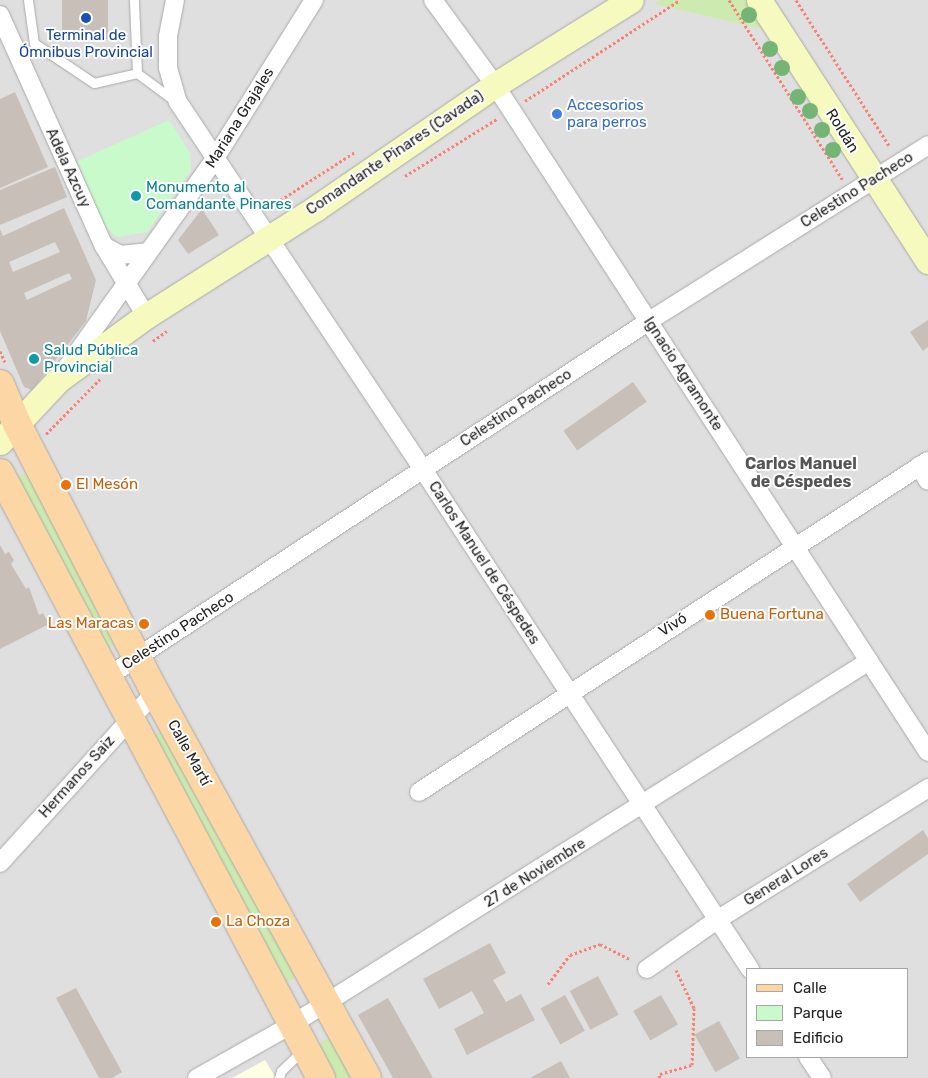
<!DOCTYPE html>
<meta charset="utf-8">
<style>
body{margin:0}
#map{position:relative;width:928px;height:1078px;overflow:hidden;background:#f2efe9;font-family:Rubik,sans-serif}
div>[style]{position:absolute}
.residential>*{inset:0;background:#e0dfdf}
.education>*{inset:0;background:#ffffe5}
.grass>*{inset:0;background:#cdebb0}
.park>*{inset:0;background:#c8facc}
.building>*{inset:0;background:#c7bfb8;transform-origin:0 0}
.path>*{height:3px;margin-top:-1.5px;transform-origin:0;background:repeating-linear-gradient(90deg,#fa8072 0 2.5px,transparent 0 5px)}
.roads{filter:drop-shadow(0 0 1px #a9a9a9) drop-shadow(0 0 1px #a9a9a9)}
.service>*{height:9px;margin:-4.5px;padding:0 4.5px;transform-origin:4.5px;border-radius:4.5px;background:#fff}
.minor>*{height:18px;margin:-9px;padding:0 9px;transform-origin:9px;border-radius:9px;background:#fff}
.secondary>*{height:25px;margin:-12.5px;padding:0 12.5px;transform-origin:12.5px;border-radius:12.5px;background:#f7fabf}
.primary>*{height:28px;margin:-14px;padding:0 14px;transform-origin:14px;border-radius:14px;background:#fcd6a4}
.trees>*{width:16px;height:16px;margin:-8px;border-radius:50%;background:#74b475}
.dots>*{width:14px;height:14px;translate:-50% -50%;box-sizing:border-box;border:2px solid #fff;border-radius:50%}
span{translate:-50% -50%;white-space:nowrap;text-align:center;line-height:1.15;-webkit-text-stroke:4px #fff;paint-order:stroke}
.transit-label{font-size:15px;color:#164399}
.shop-label{font-size:15px;color:#366cbe}
.left{translate:0 -50%;text-align:left}
.street-label{font-size:15px;color:#222}
.culture-label{font-size:15px;color:#0d838f}
.food-label{font-size:15px;color:#c56008}
.right{translate:-100% -50%;text-align:right}
.neighbourhood-label{font-size:16px;color:#555;font-weight:700}
.legend{position:absolute;left:746px;top:968px;width:162px;height:90px;box-sizing:border-box;background:#fff;border:1px solid #a7a7a7;margin:0;padding:6px 9px;list-style:none;font-size:15px;color:#222}
.legend li{display:flex;align-items:center;gap:10px;height:25px}
.legend b{width:25px;border:1px solid #a7a7a7}
</style>
<div id="map">
<div class="residential">
<div style="clip-path:polygon(evenodd,0 0,928px 0,928px 1078px,0 1078px,0 0,747px 969px,907px 969px,907px 1057px,747px 1057px,747px 969px)"></div>
</div>
<div class="education">
<div style="clip-path:polygon(265px 1060px,276px 1078px,232px 1078px)"></div>
</div>
<div class="grass">
<div style="clip-path:polygon(660px 0,745px 0,764px 29px,654px 4px)"></div>
<div style="clip-path:polygon(31px 473px,117px 639px,113px 646px,105px 647px,16px 481px,21px 474px)"></div>
<div style="clip-path:polygon(159px 732px,167px 733px,297px 974px,292px 980px,284px 982px,154px 738px)"></div>
<div style="clip-path:polygon(333px 1037px,355px 1078px,336px 1078px,319px 1046px,324px 1040px)"></div>
</div>
<div class="park">
<div style="clip-path:polygon(169px 120px,190px 153px,191px 171px,147px 232px,118px 237px,102px 226px,78px 161px)"></div>
</div>
<div class="building">
<div style="left:62px;top:0;width:46px;height:39px"></div>
<div style="clip-path:polygon(15px 92px,48px 167px,0 188px,0 99px)"></div>
<div style="clip-path:polygon(55px 167px,67px 197px,0 225px,0 190px)"></div>
<div style="clip-path:polygon(evenodd,64px 208px,96px 280px,86px 321px,32px 390px,24px 387px,0 331px,0 229px,3px 236px,64px 208px,55px 242px,60px 252px,13px 272px,9px 262px,55px 242px,64px 208px,69px 273px,72px 279px,27px 300px,24px 293px,69px 273px)"></div>
<div style="clip-path:polygon(202px 209px,219px 235px,188px 254px,178px 240px)"></div>
<div style="clip-path:polygon(928px 320px,928px 347px,923px 351px,910px 332px)"></div>
<div style="left:633px;top:382px;width:24px;height:85px;rotate:55deg"></div>
<div style="clip-path:polygon(0 545px,5px 554px,9px 552px,14px 560px,11px 564px,26px 589px,29px 587px,39px 615px,43px 613px,49px 624px,0 649px)"></div>
<div style="clip-path:polygon(923px 830px,928px 838px,928px 854px,860px 902px,847px 884px)"></div>
<div style="clip-path:polygon(490px 943px,506px 973px,493px 980px,506px 1002px,521px 994px,535px 1020px,467px 1055px,454px 1029px,484px 1013px,472px 991px,439px 1009px,423px 979px)"></div>
<div style="left:598px;top:976px;width:44px;height:32px;rotate:62deg"></div>
<div style="clip-path:polygon(76px 988px,122px 1072px,112px 1078px,99px 1078px,56px 998px)"></div>
<div style="left:565px;top:995px;width:41px;height:28px;rotate:61deg"></div>
<div style="left:661px;top:995px;width:34px;height:32px;rotate:60deg"></div>
<div style="clip-path:polygon(388px 998px,433px 1078px,393px 1078px,358px 1015px)"></div>
<div style="left:719px;top:1021px;width:43px;height:28px;rotate:61deg"></div>
<div style="clip-path:polygon(561px 1061px,570px 1078px,530px 1078px)"></div>
</div>
<div class="path">
<div style="left:729px;top:0;width:212px;rotate:57.7deg"></div>
<div style="left:796px;top:0;width:174px;rotate:57.4deg"></div>
<div style="left:525px;top:101px;width:185px;rotate:-33.1deg"></div>
<div style="left:405px;top:176px;width:108px;rotate:-31.8deg"></div>
<div style="left:268px;top:208px;width:103px;rotate:-32.8deg"></div>
<div style="left:153px;top:341px;width:17px;rotate:-36deg"></div>
<div style="left:0;top:351px;width:12px;rotate:66deg"></div>
<div style="left:46px;top:434px;width:77px;rotate:-45.5deg"></div>
<div style="left:548px;top:984px;width:36px;rotate:-53deg"></div>
<div style="left:570px;top:955px;width:32px;rotate:-20deg"></div>
<div style="left:600px;top:944px;width:35px;rotate:27deg"></div>
<div style="left:659px;top:1078px;width:4px;rotate:-76deg"></div>
<div style="left:660px;top:1074px;width:33px;rotate:-16deg"></div>
<div style="left:692px;top:1065px;width:57px;rotate:-88deg"></div>
<div style="left:694px;top:1008px;width:42px;rotate:-115.3deg"></div>
</div>
<div class="roads">
<div class="service">
<div style="left:28px;top:0;width:43px;rotate:82.1deg"></div>
<div style="left:34px;top:43px;width:72px;rotate:33.7deg"></div>
<div style="left:94px;top:83px;width:44px;rotate:-13.1deg"></div>
<div style="left:137px;top:73px;width:73px;rotate:-92.4deg"></div>
<div style="left:137px;top:73px;width:47px;rotate:36.4deg"></div>
<div style="left:279px;top:1078px;width:7px;rotate:-74deg"></div>
<div style="left:281px;top:1071px;width:30px;rotate:-44deg"></div>
</div>
<div class="minor">
<div style="left:175px;top:0;width:38px;rotate:101deg"></div>
<div style="left:168px;top:37px;width:31px;rotate:90deg"></div>
<div style="left:168px;top:68px;width:35px;rotate:74deg"></div>
<div style="left:178px;top:102px;width:440px;rotate:56.3deg"></div>
<div style="left:422px;top:468px;width:599px;rotate:56.79deg"></div>
<div style="left:433px;top:0;width:105px;rotate:53.9deg"></div>
<div style="left:495px;top:85px;width:795px;rotate:57.01deg"></div>
<div style="left:0;top:15px;width:253px;rotate:65.8deg"></div>
<div style="left:104px;top:246px;width:82px;rotate:59deg"></div>
<div style="left:104px;top:246px;width:18px;rotate:29deg"></div>
<div style="left:120px;top:255px;width:27px;rotate:-6deg"></div>
<div style="left:67px;top:367px;width:254px;rotate:-54.6deg"></div>
<div style="left:214px;top:160px;width:189px;rotate:-58deg"></div>
<div style="left:919px;top:466px;width:17px;rotate:59deg"></div>
<div style="left:107px;top:677px;width:648px;rotate:-33.3deg"></div>
<div style="left:649px;top:321px;width:330px;rotate:-32.2deg"></div>
<div style="left:419px;top:792px;width:607px;rotate:-33.04deg"></div>
<div style="left:0;top:863px;width:231px;rotate:-47.8deg"></div>
<div style="left:647px;top:969px;width:85px;rotate:-35deg"></div>
<div style="left:717px;top:920px;width:249px;rotate:-32deg"></div>
<div style="left:808px;top:1057px;width:25px;rotate:56deg"></div>
<div style="left:197px;top:1078px;width:108px;rotate:-29.4deg"></div>
<div style="left:291px;top:1025px;width:683px;rotate:-32.2deg"></div>
</div>
<div class="secondary">
<div style="left:759px;top:0;width:311px;rotate:57.1deg"></div>
<div style="left:0;top:442px;width:85px;rotate:-46.9deg"></div>
<div style="left:58px;top:380px;width:109px;rotate:-36deg"></div>
<div style="left:146px;top:316px;width:201px;rotate:-32.4deg"></div>
<div style="left:316px;top:208px;width:217px;rotate:-34.5deg"></div>
<div style="left:495px;top:85px;width:160px;rotate:-32deg"></div>
</div>
<div class="primary">
<div style="left:0;top:384px;width:43px;rotate:67deg"></div>
<div style="left:17px;top:424px;width:301px;rotate:62.8deg"></div>
<div style="left:155px;top:692px;width:440px;rotate:61.2deg"></div>
<div style="left:0;top:473px;width:685px;rotate:62.05deg"></div>
</div>
</div>
<div class="trees">
<div style="left:749px;top:15px"></div>
<div style="left:770px;top:49px"></div>
<div style="left:782px;top:68px"></div>
<div style="left:798px;top:97px"></div>
<div style="left:810px;top:111px"></div>
<div style="left:822px;top:130px"></div>
<div style="left:833px;top:150px"></div>
</div>
<div class="dots">
<div style="left:86px;top:18px;background:#1a4fb4"></div>
<div style="left:557px;top:114px;background:#3f7fe0"></div>
<div style="left:136px;top:196px;background:#0f9aa8"></div>
<div style="left:34px;top:359px;background:#0f9aa8"></div>
<div style="left:66px;top:485px;background:#e8710a"></div>
<div style="left:710px;top:615px;background:#e8710a"></div>
<div style="left:144px;top:624px;background:#e8710a"></div>
<div style="left:216px;top:922px;background:#e8710a"></div>
</div>
<div class="transit-label">
<span style="left:86px;top:44px">Terminal de<br>Ómnibus Provincial</span>
</div>
<div class="shop-label">
<span class="left" style="left:567px;top:114px">Accesorios<br>para perros</span>
</div>
<div class="street-label">
<span style="left:240px;top:118px;rotate:-58deg">Mariana Grajales</span>
<span style="left:842px;top:131px;rotate:58deg">Roldán</span>
<span style="left:395px;top:153px;rotate:-34deg">Comandante Pinares (Cavada)</span>
<span style="left:68px;top:168px;rotate:65deg">Adela Azcuy</span>
<span style="left:857px;top:190px;rotate:-32deg">Celestino Pacheco</span>
<span style="left:683px;top:374px;rotate:57deg">Ignacio Agramonte</span>
<span style="left:516px;top:408px;rotate:-33deg">Celestino Pacheco</span>
<span style="left:484px;top:563px;rotate:57deg">Carlos Manuel de Céspedes</span>
<span style="left:673px;top:625px;rotate:-33deg">Vivó</span>
<span style="left:178px;top:631px;rotate:-33deg">Celestino Pacheco</span>
<span style="left:189px;top:753px;rotate:61deg">Calle Martí</span>
<span style="left:77px;top:777px;rotate:-48deg">Hermanos Saiz</span>
<span style="left:535px;top:873px;rotate:-32deg">27 de Noviembre</span>
<span style="left:786px;top:877px;rotate:-32deg">General Lores</span>
</div>
<div class="culture-label">
<span class="left" style="left:146px;top:196px">Monumento al<br>Comandante Pinares</span>
<span class="left" style="left:44px;top:359px">Salud Pública<br>Provincial</span>
</div>
<div class="food-label">
<span class="left" style="left:76px;top:485px">El Mesón</span>
<span class="left" style="left:720px;top:615px">Buena Fortuna</span>
<span class="right" style="left:134px;top:624px">Las Maracas</span>
<span class="left" style="left:226px;top:922px">La Choza</span>
</div>
<div class="neighbourhood-label">
<span style="left:801px;top:473px">Carlos Manuel<br>de Céspedes</span>
</div>
<ul class="legend">
<li><b style="height:6px;background:#fcd6a4"></b>Calle</li>
<li><b style="height:14px;background:#c8facc"></b>Parque</li>
<li><b style="height:14px;background:#c7bfb8"></b>Edificio</li>
</ul>
</div>
